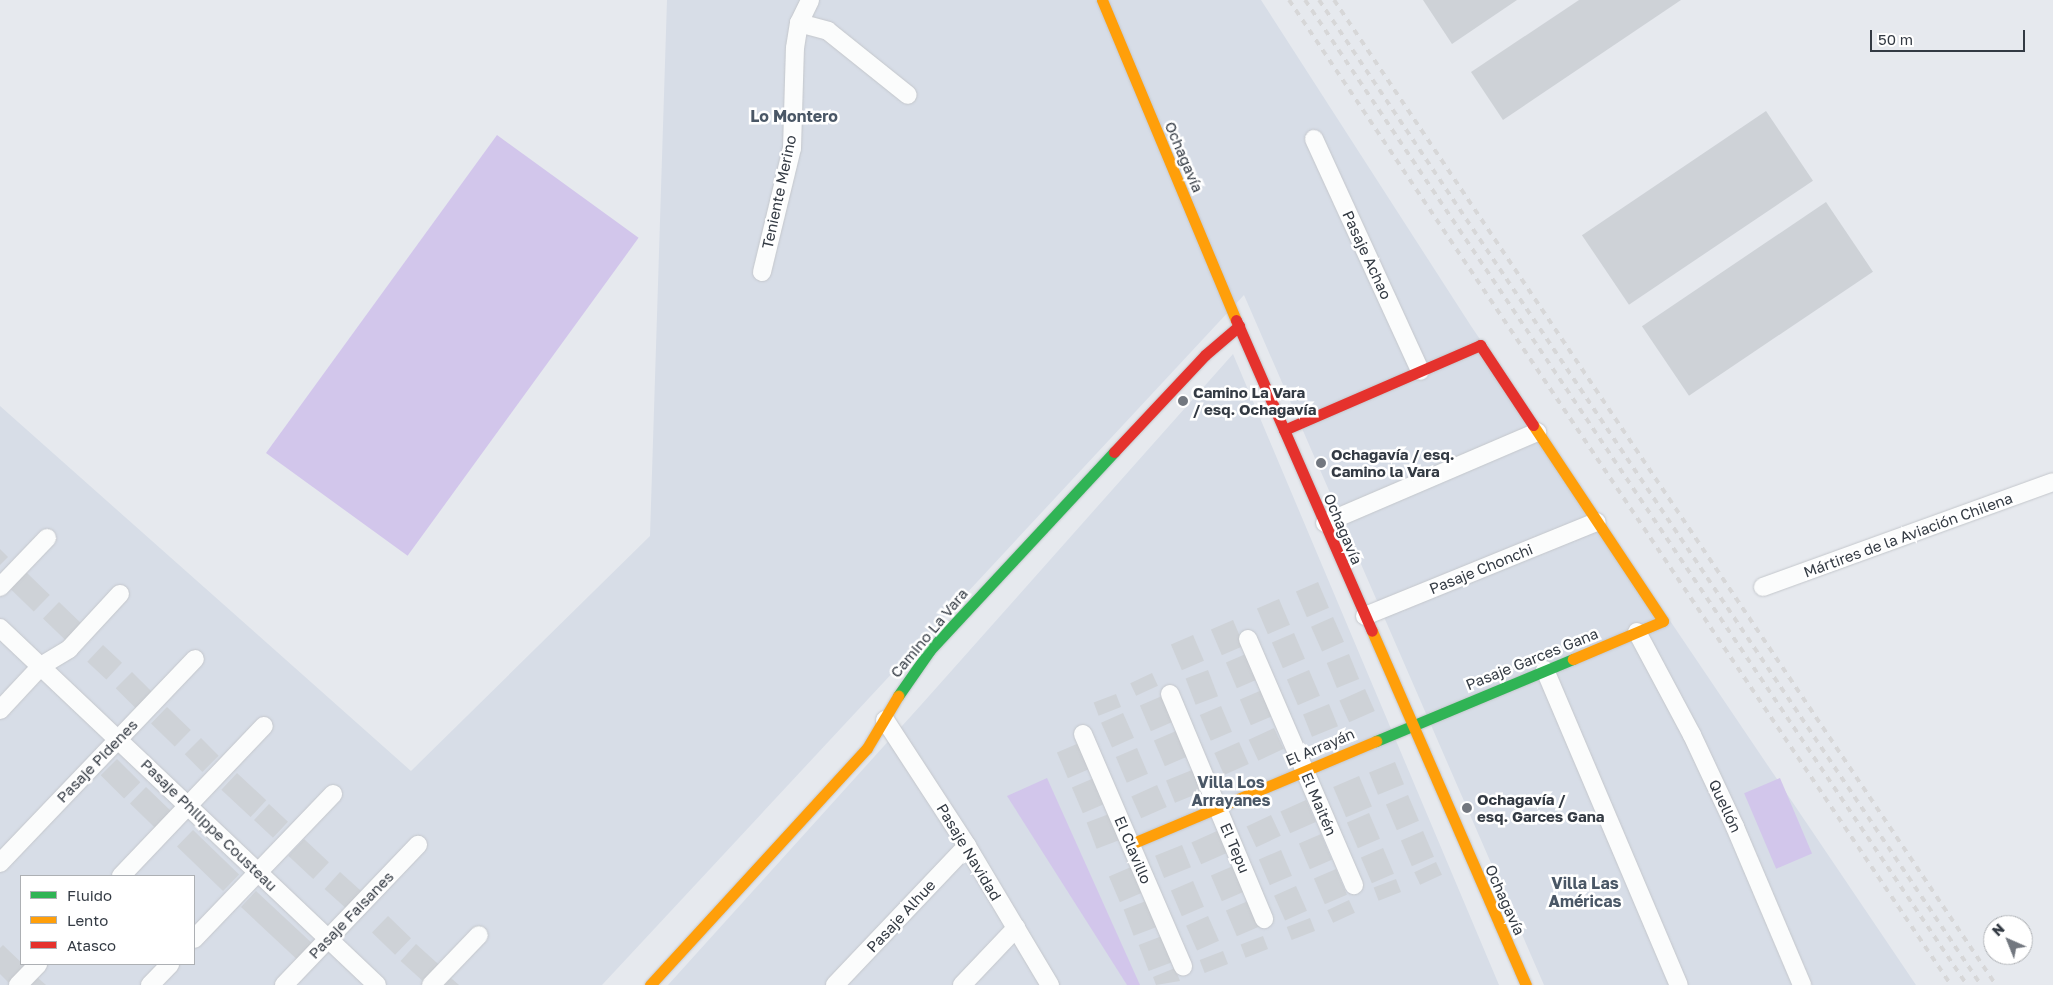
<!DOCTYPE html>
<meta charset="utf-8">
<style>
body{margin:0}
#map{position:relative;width:2053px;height:985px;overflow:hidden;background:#e6e9ee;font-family:"Golos Text",sans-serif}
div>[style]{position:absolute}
.residential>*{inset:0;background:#d7dde7}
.green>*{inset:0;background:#d2c6eb;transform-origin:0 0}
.building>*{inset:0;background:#ced2d7;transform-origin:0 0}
.roads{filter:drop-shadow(0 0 1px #c4c7cc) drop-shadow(0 0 1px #c4c7cc)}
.street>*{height:18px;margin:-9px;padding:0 9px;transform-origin:9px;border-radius:9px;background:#fbfcfc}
.fast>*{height:11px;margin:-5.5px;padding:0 5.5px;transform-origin:5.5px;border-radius:5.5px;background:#30b455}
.slow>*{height:11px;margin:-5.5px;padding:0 5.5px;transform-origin:5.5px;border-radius:5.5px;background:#ff9f0a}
.jam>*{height:11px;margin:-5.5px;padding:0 5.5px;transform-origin:5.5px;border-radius:5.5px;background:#e5322d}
.rail>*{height:4px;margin-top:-2px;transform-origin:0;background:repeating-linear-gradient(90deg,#d7d7d8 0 6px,transparent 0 12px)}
.dots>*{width:14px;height:14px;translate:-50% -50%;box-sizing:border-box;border:2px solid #fff;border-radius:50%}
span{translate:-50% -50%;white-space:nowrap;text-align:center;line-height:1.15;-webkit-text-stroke:5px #fff;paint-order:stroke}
.street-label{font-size:15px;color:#333a43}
.poi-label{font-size:15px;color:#333a43;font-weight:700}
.left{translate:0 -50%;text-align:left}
.neighbourhood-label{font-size:16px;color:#4a5766;font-weight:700}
.legend{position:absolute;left:20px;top:875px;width:175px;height:90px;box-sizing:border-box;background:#fff;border:1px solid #adb0b4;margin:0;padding:6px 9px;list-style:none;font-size:15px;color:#333a43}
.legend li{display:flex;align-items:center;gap:10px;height:25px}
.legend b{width:25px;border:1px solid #adb0b4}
.north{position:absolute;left:1983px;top:915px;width:50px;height:50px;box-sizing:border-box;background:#fff;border:1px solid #adb0b4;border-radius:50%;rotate:316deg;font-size:14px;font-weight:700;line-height:20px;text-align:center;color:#333a43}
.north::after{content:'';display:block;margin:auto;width:18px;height:22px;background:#72777f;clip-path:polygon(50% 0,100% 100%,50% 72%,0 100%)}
.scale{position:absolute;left:1870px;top:30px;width:155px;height:22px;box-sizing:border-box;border:2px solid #333a43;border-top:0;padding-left:6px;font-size:15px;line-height:18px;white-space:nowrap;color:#333a43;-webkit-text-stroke:4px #fff;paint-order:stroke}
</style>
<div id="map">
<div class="residential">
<div style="clip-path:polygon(evenodd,667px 0,1261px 0,1471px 326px,1916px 985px,1544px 985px,1244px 295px,602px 985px,0 985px,0 406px,411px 771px,650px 536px,667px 0,21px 876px,194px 876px,194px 964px,21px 964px,21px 876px)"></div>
<div style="clip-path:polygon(1233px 354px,1499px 985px,668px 985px,921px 705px)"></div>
</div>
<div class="green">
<div style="left:497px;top:135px;width:175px;height:393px;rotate:36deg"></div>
<div style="clip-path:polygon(1047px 778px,1140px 985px,1127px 985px,1007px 796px)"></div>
<div style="left:1780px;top:778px;width:82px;height:39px;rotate:67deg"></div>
</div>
<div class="building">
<div style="clip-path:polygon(1423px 0,1517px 0,1452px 44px)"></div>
<div style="clip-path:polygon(1579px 0,1681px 0,1503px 120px,1471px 72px)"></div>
<div style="left:1766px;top:111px;width:84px;height:222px;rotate:56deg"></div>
<div style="left:1826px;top:202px;width:84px;height:222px;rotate:56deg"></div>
<div style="clip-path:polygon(0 549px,8px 557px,0 565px)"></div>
<div style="left:26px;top:572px;width:33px;height:23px;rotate:44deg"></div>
<div style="left:1318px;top:582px;width:28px;height:24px;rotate:67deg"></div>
<div style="left:1279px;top:599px;width:28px;height:24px;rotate:67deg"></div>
<div style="left:59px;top:602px;width:35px;height:23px;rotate:44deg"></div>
<div style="left:1333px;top:617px;width:27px;height:24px;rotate:66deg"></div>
<div style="left:1233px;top:620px;width:28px;height:24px;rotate:67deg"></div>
<div style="left:1294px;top:633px;width:28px;height:24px;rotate:67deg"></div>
<div style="left:1193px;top:635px;width:28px;height:24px;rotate:67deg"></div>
<div style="left:103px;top:645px;width:26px;height:23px;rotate:43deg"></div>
<div style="left:1248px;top:653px;width:28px;height:24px;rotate:67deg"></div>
<div style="left:1349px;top:654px;width:27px;height:24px;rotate:68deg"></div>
<div style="left:1208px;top:670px;width:28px;height:24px;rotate:69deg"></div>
<div style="left:1309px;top:670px;width:28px;height:24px;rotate:67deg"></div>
<div style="left:132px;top:672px;width:33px;height:23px;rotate:45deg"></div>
<div style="left:1152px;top:673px;width:14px;height:24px;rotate:65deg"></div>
<div style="left:1365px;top:689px;width:24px;height:28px;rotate:66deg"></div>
<div style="left:1262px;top:690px;width:28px;height:24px;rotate:67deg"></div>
<div style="left:1116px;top:694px;width:14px;height:24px;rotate:69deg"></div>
<div style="left:1162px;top:696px;width:28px;height:24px;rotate:67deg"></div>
<div style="left:1329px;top:704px;width:24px;height:28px;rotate:68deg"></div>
<div style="left:1221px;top:706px;width:28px;height:23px;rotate:67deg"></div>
<div style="left:167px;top:707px;width:33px;height:23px;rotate:44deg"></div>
<div style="left:1123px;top:713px;width:27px;height:24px;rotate:66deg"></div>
<div style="left:1274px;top:728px;width:23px;height:28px;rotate:65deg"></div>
<div style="left:1176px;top:731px;width:28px;height:24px;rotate:67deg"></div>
<div style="left:201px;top:738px;width:25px;height:23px;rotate:45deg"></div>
<div style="left:1239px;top:742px;width:24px;height:27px;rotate:66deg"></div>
<div style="left:1079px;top:743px;width:28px;height:24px;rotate:67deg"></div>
<div style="left:1137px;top:748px;width:28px;height:23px;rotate:67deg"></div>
<div style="left:117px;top:759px;width:33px;height:23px;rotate:45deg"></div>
<div style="left:1395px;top:762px;width:24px;height:28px;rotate:68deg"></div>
<div style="left:1192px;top:770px;width:24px;height:28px;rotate:68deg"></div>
<div style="left:237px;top:773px;width:40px;height:23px;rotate:43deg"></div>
<div style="left:1359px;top:776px;width:33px;height:28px;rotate:67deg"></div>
<div style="left:1094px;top:778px;width:28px;height:24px;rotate:67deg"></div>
<div style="left:1157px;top:785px;width:24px;height:28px;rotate:66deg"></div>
<div style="left:146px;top:787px;width:39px;height:23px;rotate:44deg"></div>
<div style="left:1408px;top:795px;width:28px;height:24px;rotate:67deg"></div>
<div style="left:1306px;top:800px;width:24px;height:28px;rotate:66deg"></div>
<div style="left:269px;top:804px;width:26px;height:22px;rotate:43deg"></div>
<div style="left:1369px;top:813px;width:28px;height:24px;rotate:67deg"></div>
<div style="left:1109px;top:814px;width:28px;height:24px;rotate:69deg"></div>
<div style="left:1271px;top:815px;width:23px;height:27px;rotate:65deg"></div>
<div style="left:193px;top:830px;width:64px;height:23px;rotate:44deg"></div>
<div style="left:1217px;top:831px;width:24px;height:28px;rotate:66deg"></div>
<div style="left:1423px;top:831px;width:28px;height:24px;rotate:67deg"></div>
<div style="left:1321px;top:834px;width:28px;height:24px;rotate:67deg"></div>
<div style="left:304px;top:839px;width:34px;height:23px;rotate:43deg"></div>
<div style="left:1182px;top:845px;width:24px;height:29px;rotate:68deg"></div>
<div style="left:1383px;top:848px;width:28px;height:24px;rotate:67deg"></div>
<div style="left:1281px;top:850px;width:28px;height:24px;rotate:67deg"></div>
<div style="left:1436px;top:862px;width:14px;height:24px;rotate:65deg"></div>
<div style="left:1233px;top:866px;width:28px;height:24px;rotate:67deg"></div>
<div style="left:1131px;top:867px;width:28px;height:24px;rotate:67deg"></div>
<div style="left:1336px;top:869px;width:28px;height:24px;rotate:67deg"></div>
<div style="left:340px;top:872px;width:31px;height:23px;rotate:42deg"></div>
<div style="left:1396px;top:879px;width:14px;height:24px;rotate:69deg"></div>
<div style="left:1193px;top:881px;width:28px;height:24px;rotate:67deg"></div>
<div style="left:1296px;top:886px;width:27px;height:24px;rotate:66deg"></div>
<div style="left:256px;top:891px;width:80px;height:22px;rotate:43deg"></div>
<div style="left:1349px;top:900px;width:14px;height:24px;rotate:65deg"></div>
<div style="left:1146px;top:901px;width:28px;height:24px;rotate:69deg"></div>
<div style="left:1248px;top:901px;width:28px;height:24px;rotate:67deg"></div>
<div style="left:388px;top:916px;width:32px;height:23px;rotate:44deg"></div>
<div style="left:1208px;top:916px;width:27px;height:24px;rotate:66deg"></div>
<div style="left:1310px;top:918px;width:14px;height:25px;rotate:69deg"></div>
<div style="left:1162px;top:936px;width:28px;height:25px;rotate:69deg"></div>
<div style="left:1263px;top:936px;width:14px;height:24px;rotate:69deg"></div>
<div style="left:416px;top:944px;width:31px;height:23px;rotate:42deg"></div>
<div style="clip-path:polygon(3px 945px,26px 967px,10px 984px,0 974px,0 948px)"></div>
<div style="left:1223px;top:951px;width:14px;height:25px;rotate:69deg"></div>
<div style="clip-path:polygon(1175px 968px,1180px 981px,1156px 985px,1153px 977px)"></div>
<div style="clip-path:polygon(38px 978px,46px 985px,31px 985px)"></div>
<div style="clip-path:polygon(451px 978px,459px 985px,444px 985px)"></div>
</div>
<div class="roads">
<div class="street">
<div style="left:799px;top:23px;width:30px;rotate:15deg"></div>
<div style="left:828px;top:31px;width:102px;rotate:38.7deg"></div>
<div style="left:1314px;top:139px;width:255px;rotate:65.4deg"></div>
<div style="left:762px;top:272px;width:128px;rotate:-76.4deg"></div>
<div style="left:792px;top:148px;width:100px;rotate:-88.3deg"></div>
<div style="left:795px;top:48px;width:25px;rotate:-81deg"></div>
<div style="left:799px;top:23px;width:25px;rotate:-64deg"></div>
<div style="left:1325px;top:523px;width:231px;rotate:-23.2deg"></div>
<div style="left:0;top:587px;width:68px;rotate:-46.2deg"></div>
<div style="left:1763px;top:587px;width:308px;rotate:-19.9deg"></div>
<div style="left:1365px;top:616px;width:250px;rotate:-22.1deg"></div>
<div style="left:0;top:628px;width:519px;rotate:43.44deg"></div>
<div style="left:1637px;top:632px;width:117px;rotate:61.9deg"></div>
<div style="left:1692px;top:735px;width:102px;rotate:64.9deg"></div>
<div style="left:1735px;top:827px;width:172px;rotate:67deg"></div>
<div style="left:1248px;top:639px;width:268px;rotate:66.7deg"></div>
<div style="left:1545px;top:670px;width:342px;rotate:67deg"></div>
<div style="left:1170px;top:694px;width:244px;rotate:67.3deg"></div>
<div style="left:0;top:710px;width:60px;rotate:-47deg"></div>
<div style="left:41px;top:666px;width:33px;rotate:-31deg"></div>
<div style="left:69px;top:649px;width:75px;rotate:-47.2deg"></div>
<div style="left:885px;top:720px;width:150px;rotate:56.9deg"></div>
<div style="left:967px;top:846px;width:162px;rotate:59.2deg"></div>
<div style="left:1083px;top:734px;width:253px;rotate:66.7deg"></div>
<div style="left:0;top:863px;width:282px;rotate:-46.3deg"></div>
<div style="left:121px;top:876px;width:207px;rotate:-46.4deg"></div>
<div style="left:194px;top:939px;width:201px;rotate:-46.2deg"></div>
<div style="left:18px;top:985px;width:29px;rotate:-46deg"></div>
<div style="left:150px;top:985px;width:29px;rotate:-46deg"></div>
<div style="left:284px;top:985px;width:194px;rotate:-46.3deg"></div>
<div style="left:431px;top:985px;width:69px;rotate:-46.2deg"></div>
<div style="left:835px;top:985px;width:192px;rotate:-46.5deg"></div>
<div style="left:962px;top:985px;width:79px;rotate:-46.5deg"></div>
</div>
<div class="fast">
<div style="left:898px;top:696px;width:56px;rotate:-55.2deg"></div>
<div style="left:930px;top:650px;width:270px;rotate:-47.1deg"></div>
<div style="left:1376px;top:741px;width:213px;rotate:-22.6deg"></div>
</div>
<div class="slow">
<div style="left:1102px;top:0;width:347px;rotate:67.3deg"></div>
<div style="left:1533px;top:425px;width:235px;rotate:56.4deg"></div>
<div style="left:1663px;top:621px;width:98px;rotate:157.1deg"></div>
<div style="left:1372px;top:631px;width:386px;rotate:66.5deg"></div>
<div style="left:1131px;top:844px;width:266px;rotate:-22.8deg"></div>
<div style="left:650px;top:985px;width:321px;rotate:-47.5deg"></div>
<div style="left:867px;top:748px;width:61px;rotate:-59.2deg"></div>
</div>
<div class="jam">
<div style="left:1236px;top:320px;width:339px;rotate:66.4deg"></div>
<div style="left:1284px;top:430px;width:214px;rotate:-23.4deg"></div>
<div style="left:1480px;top:345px;width:96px;rotate:56.5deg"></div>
<div style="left:1114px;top:452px;width:133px;rotate:-46.8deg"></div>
<div style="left:1205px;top:355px;width:45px;rotate:-40.5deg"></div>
</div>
</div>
<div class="rail">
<div style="left:1289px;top:0;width:1187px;rotate:56.1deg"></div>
<div style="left:1305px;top:0;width:1187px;rotate:56.1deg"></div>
<div style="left:1319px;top:0;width:1187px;rotate:56.1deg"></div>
<div style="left:1334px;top:0;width:1187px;rotate:56.1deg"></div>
</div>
<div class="dots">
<div style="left:1183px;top:401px;background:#72777f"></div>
<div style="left:1321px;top:463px;background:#72777f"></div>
<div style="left:1467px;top:808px;background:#72777f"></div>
</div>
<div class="street-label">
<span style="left:1184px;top:157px;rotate:67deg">Ochagavía</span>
<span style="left:779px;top:192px;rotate:-78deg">Teniente Merino</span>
<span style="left:1367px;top:255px;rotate:65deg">Pasaje Achao</span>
<span style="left:1343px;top:529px;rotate:67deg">Ochagavía</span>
<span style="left:1908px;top:535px;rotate:-20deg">Mártires de la Aviación Chilena</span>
<span style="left:1481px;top:569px;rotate:-22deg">Pasaje Chonchi</span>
<span style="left:929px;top:633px;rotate:-50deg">Camino La Vara</span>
<span style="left:1532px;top:659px;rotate:-22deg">Pasaje Garces Gana</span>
<span style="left:1320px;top:747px;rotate:-23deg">El Arrayán</span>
<span style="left:97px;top:761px;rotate:-46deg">Pasaje Pidenes</span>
<span style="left:1319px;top:804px;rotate:67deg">El Maitén</span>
<span style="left:1725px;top:806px;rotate:65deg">Quellón</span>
<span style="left:209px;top:825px;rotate:44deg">Pasaje Philippe Cousteau</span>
<span style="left:1235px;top:848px;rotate:67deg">El Tepu</span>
<span style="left:1133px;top:850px;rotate:67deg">El Clavillo</span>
<span style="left:969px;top:852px;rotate:59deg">Pasaje Navidad</span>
<span style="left:1505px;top:900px;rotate:66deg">Ochagavía</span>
<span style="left:351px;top:915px;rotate:-46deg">Pasaje Faisanes</span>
<span style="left:901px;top:916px;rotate:-47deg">Pasaje Alhue</span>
</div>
<div class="poi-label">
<span class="left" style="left:1193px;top:401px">Camino La Vara<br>/ esq. Ochagavía</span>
<span class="left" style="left:1331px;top:463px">Ochagavía / esq.<br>Camino la Vara</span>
<span class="left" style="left:1477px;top:808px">Ochagavía /<br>esq. Garces Gana</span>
</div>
<div class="neighbourhood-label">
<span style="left:794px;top:116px">Lo Montero</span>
<span style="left:1231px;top:791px">Villa Los<br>Arrayanes</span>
<span style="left:1585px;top:892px">Villa Las<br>Américas</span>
</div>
<ul class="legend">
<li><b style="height:6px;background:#30b455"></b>Fluido</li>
<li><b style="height:6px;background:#ff9f0a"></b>Lento</li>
<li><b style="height:6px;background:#e5322d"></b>Atasco</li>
</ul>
<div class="north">N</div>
<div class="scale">50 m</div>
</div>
